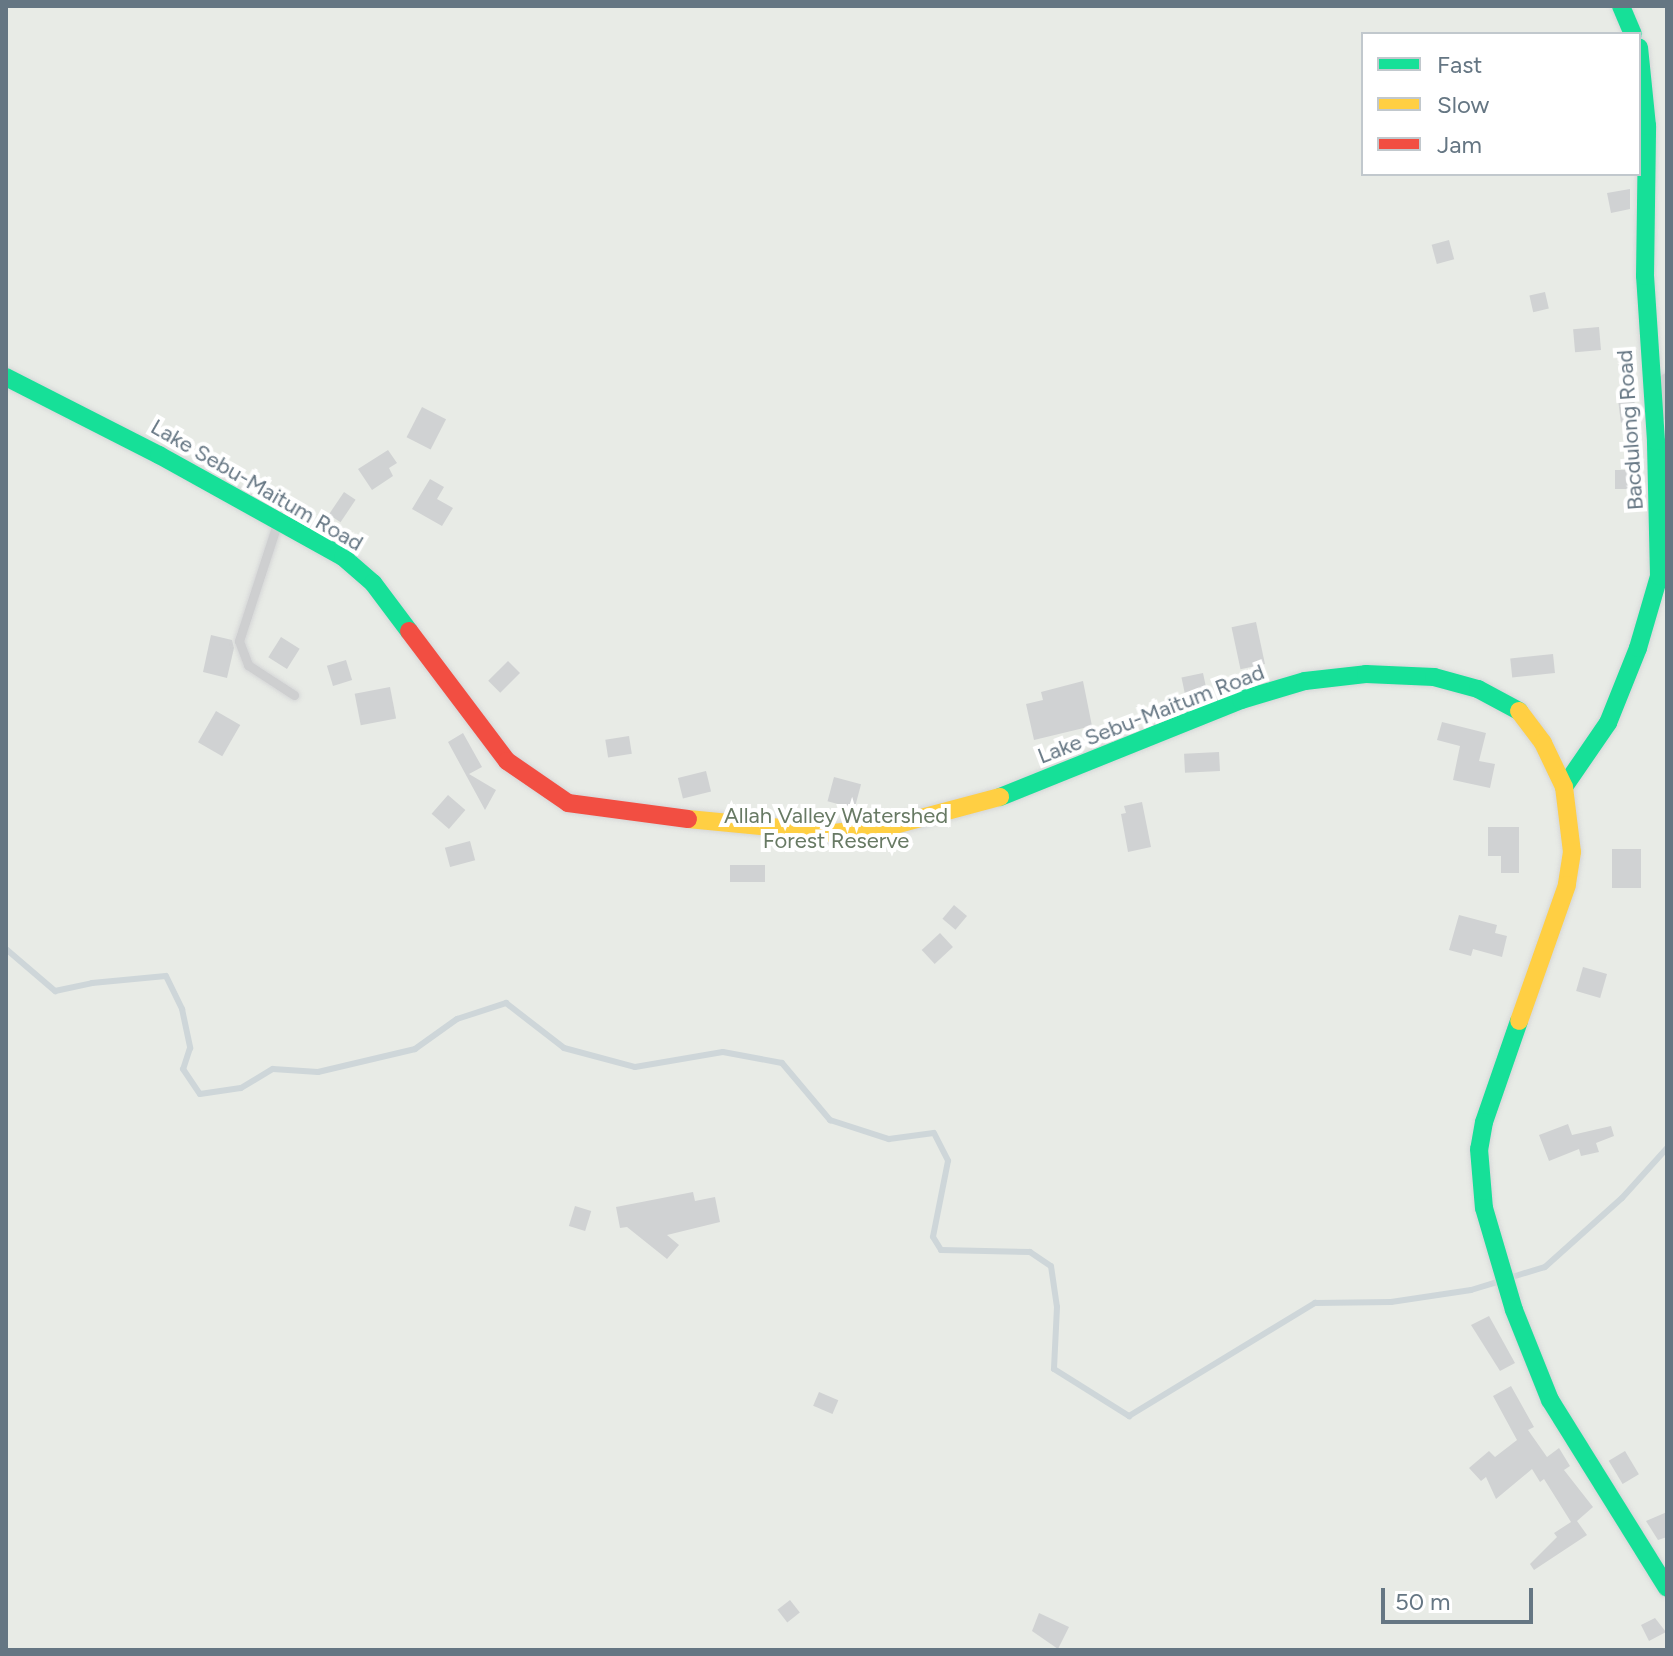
<!DOCTYPE html>
<style>
body{margin:0}
#map{position:relative;width:1673px;height:1656px;overflow:hidden;background:#f9f9f9;font-family:Figtree,sans-serif}
div>[style]{position:absolute}
.green>*{inset:0;background:#e8ebe6}
.stream>*{height:6px;margin:-3px;padding:0 3px;transform-origin:3px;border-radius:3px;background:#ced6d9}
.building>*{inset:0;background:#d0d2d3;transform-origin:0 0}
.roads{filter:drop-shadow(0 0 2px #d5d6d7) drop-shadow(0 0 2px #d5d6d7)}
.lane>*{height:9px;margin:-4.5px;padding:0 4.5px;transform-origin:4.5px;border-radius:4.5px;background:#cecfd0}
.street>*{height:18px;margin:-9px;padding:0 9px;transform-origin:9px;border-radius:9px;background:#cecfd0}
.fast>*{height:18px;margin:-9px;padding:0 9px;transform-origin:9px;border-radius:9px;background:#16e098}
.slow>*{height:18px;margin:-9px;padding:0 9px;transform-origin:9px;border-radius:9px;background:#ffcf43}
.jam>*{height:18px;margin:-9px;padding:0 9px;transform-origin:9px;border-radius:9px;background:#f24e42}
span{translate:-50% -50%;white-space:nowrap;text-align:center;line-height:1.15;-webkit-text-stroke:8px #fff;paint-order:stroke}
.street-label{font-size:22px;color:#657683}
.park-label{font-size:22px;color:#687a64}
.frame{position:absolute;inset:0;border:8px solid #657683;pointer-events:none}
.legend{position:absolute;left:1361px;top:32px;width:280px;height:144px;box-sizing:border-box;background:#fff;border:2px solid #c1c8cd;margin:0;padding:10px 14px;list-style:none;font-size:24px;color:#657683}
.legend li{display:flex;align-items:center;gap:16px;height:40px}
.legend b{width:40px;border:2px solid #c1c8cd}
.scale{position:absolute;left:1381px;top:1588px;width:152px;height:36px;box-sizing:border-box;border:4px solid #657683;border-top:0;padding-left:10px;font-size:24px;line-height:28px;white-space:nowrap;color:#657683;-webkit-text-stroke:6px #fff;paint-order:stroke}
</style>
<div id="map">
<div class="green">
<div style="clip-path:polygon(evenodd,6px 6px,1667px 6px,1667px 1650px,6px 1650px,6px 6px,1363px 34px,1639px 34px,1639px 174px,1363px 174px,1363px 34px)"></div>
</div>
<div class="stream">
<div style="left:6px;top:949px;width:65px;rotate:40.6deg"></div>
<div style="left:55px;top:991px;width:38px;rotate:-12deg"></div>
<div style="left:92px;top:983px;width:74px;rotate:-5.4deg"></div>
<div style="left:166px;top:976px;width:37px;rotate:64deg"></div>
<div style="left:182px;top:1009px;width:40px;rotate:78deg"></div>
<div style="left:190px;top:1048px;width:22px;rotate:108deg"></div>
<div style="left:183px;top:1069px;width:30px;rotate:56deg"></div>
<div style="left:200px;top:1094px;width:41px;rotate:-8.3deg"></div>
<div style="left:241px;top:1088px;width:37px;rotate:-31deg"></div>
<div style="left:273px;top:1069px;width:45px;rotate:3.8deg"></div>
<div style="left:318px;top:1072px;width:100px;rotate:-13.3deg"></div>
<div style="left:415px;top:1049px;width:52px;rotate:-35.5deg"></div>
<div style="left:457px;top:1019px;width:52px;rotate:-18.1deg"></div>
<div style="left:506px;top:1003px;width:73px;rotate:37.8deg"></div>
<div style="left:564px;top:1048px;width:73px;rotate:15deg"></div>
<div style="left:635px;top:1067px;width:89px;rotate:-9.7deg"></div>
<div style="left:723px;top:1052px;width:60px;rotate:10.6deg"></div>
<div style="left:782px;top:1063px;width:75px;rotate:49.9deg"></div>
<div style="left:830px;top:1120px;width:62px;rotate:17.9deg"></div>
<div style="left:889px;top:1139px;width:45px;rotate:-7.6deg"></div>
<div style="left:934px;top:1133px;width:31px;rotate:63deg"></div>
<div style="left:948px;top:1161px;width:77px;rotate:101.2deg"></div>
<div style="left:933px;top:1237px;width:15px;rotate:58deg"></div>
<div style="left:941px;top:1250px;width:89px;rotate:1.3deg"></div>
<div style="left:1030px;top:1252px;width:25px;rotate:34deg"></div>
<div style="left:1051px;top:1266px;width:41px;rotate:81.7deg"></div>
<div style="left:1057px;top:1307px;width:62px;rotate:92.8deg"></div>
<div style="left:1054px;top:1369px;width:89px;rotate:32.1deg"></div>
<div style="left:1129px;top:1416px;width:218px;rotate:-31.3deg"></div>
<div style="left:1315px;top:1303px;width:76px;rotate:-0.8deg"></div>
<div style="left:1391px;top:1302px;width:81px;rotate:-8.5deg"></div>
<div style="left:1471px;top:1290px;width:28px;rotate:-17deg"></div>
<div style="left:1512px;top:1277px;width:34px;rotate:-17deg"></div>
<div style="left:1545px;top:1267px;width:103px;rotate:-41.9deg"></div>
<div style="left:1622px;top:1198px;width:67px;rotate:-48deg"></div>
</div>
<div class="building">
<div style="clip-path:polygon(1630px 189px,1630px 209px,1611px 213px,1607px 193px)"></div>
<div style="left:1449px;top:240px;width:20px;height:18px;rotate:75deg"></div>
<div style="left:1545px;top:292px;width:17px;height:16px;rotate:77deg"></div>
<div style="left:1599px;top:327px;width:23px;height:26px;rotate:85deg"></div>
<div style="left:1634px;top:398px;width:23px;height:16px;rotate:83deg"></div>
<div style="left:422px;top:407px;width:27px;height:34px;rotate:27deg"></div>
<div style="clip-path:polygon(388px 450px,397px 463px,389px 468px,393px 476px,372px 490px,358px 469px)"></div>
<div style="left:1641px;top:470px;width:19px;height:26px;rotate:90deg"></div>
<div style="clip-path:polygon(430px 479px,444px 487px,437px 499px,453px 508px,442px 526px,412px 509px)"></div>
<div style="left:344px;top:492px;width:14px;height:27px;rotate:34deg"></div>
<div style="left:1256px;top:622px;width:43px;height:25px;rotate:78deg"></div>
<div style="clip-path:polygon(211px 635px,232px 640px,234px 648px,227px 678px,203px 672px)"></div>
<div style="left:281px;top:637px;width:22px;height:24px;rotate:32deg"></div>
<div style="left:1553px;top:654px;width:19px;height:43px;rotate:84deg"></div>
<div style="left:346px;top:660px;width:21px;height:20px;rotate:73deg"></div>
<div style="left:508px;top:661px;width:17px;height:28px;rotate:45deg"></div>
<div style="left:1203px;top:673px;width:19px;height:22px;rotate:78deg"></div>
<div style="clip-path:polygon(1083px 681px,1092px 726px,1034px 740px,1026px 704px,1043px 700px,1041px 692px)"></div>
<div style="left:390px;top:687px;width:32px;height:36px;rotate:79deg"></div>
<div style="left:216px;top:711px;width:28px;height:36px;rotate:30deg"></div>
<div style="clip-path:polygon(1442px 722px,1486px 733px,1479px 761px,1495px 764px,1490px 788px,1453px 780px,1460px 746px,1437px 740px)"></div>
<div style="clip-path:polygon(463px 733px,482px 767px,469px 774px,496px 790px,485px 810px,448px 742px)"></div>
<div style="left:629px;top:736px;width:18px;height:24px;rotate:81deg"></div>
<div style="left:1219px;top:752px;width:19px;height:35px;rotate:87deg"></div>
<div style="left:706px;top:771px;width:21px;height:29px;rotate:76deg"></div>
<div style="left:834px;top:777px;width:28px;height:25px;rotate:15deg"></div>
<div style="left:448px;top:795px;width:23px;height:25px;rotate:41deg"></div>
<div style="clip-path:polygon(1142px 802px,1151px 847px,1128px 852px,1121px 814px,1126px 813px,1124px 806px)"></div>
<div style="clip-path:polygon(1488px 827px,1519px 827px,1519px 873px,1501px 873px,1501px 856px,1488px 856px)"></div>
<div style="left:470px;top:841px;width:20px;height:26px;rotate:75deg"></div>
<div style="left:1612px;top:849px;width:29px;height:39px"></div>
<div style="left:765px;top:865px;width:17px;height:35px;rotate:90deg"></div>
<div style="left:954px;top:905px;width:17px;height:18px;rotate:40deg"></div>
<div style="clip-path:polygon(1459px 915px,1497px 925px,1495px 933px,1507px 936px,1502px 957px,1473px 949px,1471px 956px,1449px 950px)"></div>
<div style="left:940px;top:933px;width:19px;height:25px;rotate:47deg"></div>
<div style="left:1583px;top:967px;width:25px;height:25px;rotate:16deg"></div>
<div style="clip-path:polygon(1568px 1124px,1572px 1135px,1611px 1126px,1614px 1136px,1596px 1143px,1599px 1152px,1581px 1156px,1579px 1149px,1549px 1161px,1539px 1135px)"></div>
<div style="clip-path:polygon(693px 1192px,695px 1201px,715px 1197px,720px 1222px,667px 1235px,679px 1245px,667px 1259px,627px 1227px,620px 1228px,616px 1207px)"></div>
<div style="left:575px;top:1206px;width:17px;height:21px;rotate:17deg"></div>
<div style="clip-path:polygon(1489px 1316px,1515px 1363px,1500px 1371px,1471px 1325px)"></div>
<div style="clip-path:polygon(1511px 1386px,1534px 1427px,1528px 1430px,1547px 1457px,1559px 1448px,1570px 1466px,1564px 1470px,1593px 1507px,1577px 1521px,1587px 1535px,1534px 1570px,1530px 1564px,1557px 1537px,1554px 1533px,1571px 1522px,1544px 1479px,1540px 1482px,1532px 1469px,1496px 1499px,1486px 1477px,1481px 1481px,1469px 1468px,1489px 1451px,1495px 1457px,1517px 1440px,1493px 1396px)"></div>
<div style="left:819px;top:1392px;width:21px;height:15px;rotate:23deg"></div>
<div style="left:1625px;top:1451px;width:27px;height:19px;rotate:59deg"></div>
<div style="clip-path:polygon(1667px 1512px,1667px 1537px,1658px 1540px,1646px 1521px)"></div>
<div style="left:790px;top:1600px;width:16px;height:16px;rotate:52deg"></div>
<div style="clip-path:polygon(1039px 1613px,1069px 1627px,1058px 1649px,1032px 1631px)"></div>
<div style="clip-path:polygon(1655px 1618px,1666px 1632px,1649px 1641px,1641px 1625px)"></div>
</div>
<div class="roads">
<div class="lane">
<div style="left:277px;top:524px;width:123px;rotate:108deg"></div>
<div style="left:239px;top:641px;width:26px;rotate:69deg"></div>
<div style="left:248px;top:665px;width:55px;rotate:33.1deg"></div>
</div>
<div class="street">
<div style="left:1662px;top:411px;width:29px;rotate:-80deg"></div>
</div>
<div class="fast">
<div style="left:1621px;top:6px;width:30px;rotate:67deg"></div>
<div style="left:6px;top:377px;width:172px;rotate:27deg"></div>
<div style="left:159px;top:455px;width:210px;rotate:29deg"></div>
<div style="left:343px;top:557px;width:40px;rotate:41deg"></div>
<div style="left:373px;top:583px;width:60px;rotate:53.1deg"></div>
<div style="left:1564px;top:787px;width:78px;rotate:-55.5deg"></div>
<div style="left:1608px;top:723px;width:81px;rotate:-68.2deg"></div>
<div style="left:1638px;top:648px;width:75px;rotate:-73.7deg"></div>
<div style="left:1659px;top:576px;width:135px;rotate:-91.3deg"></div>
<div style="left:1656px;top:441px;width:165px;rotate:-93.8deg"></div>
<div style="left:1645px;top:276px;width:150px;rotate:-89.2deg"></div>
<div style="left:1647px;top:126px;width:79px;rotate:-95.8deg"></div>
<div style="left:1000px;top:797px;width:260px;rotate:-21.9deg"></div>
<div style="left:1241px;top:700px;width:67px;rotate:-16.5deg"></div>
<div style="left:1305px;top:681px;width:61px;rotate:-6.5deg"></div>
<div style="left:1366px;top:674px;width:68px;rotate:2.5deg"></div>
<div style="left:1434px;top:677px;width:46px;rotate:15.3deg"></div>
<div style="left:1478px;top:689px;width:47px;rotate:28.2deg"></div>
<div style="left:1519px;top:1021px;width:107px;rotate:109.1deg"></div>
<div style="left:1484px;top:1122px;width:27px;rotate:100deg"></div>
<div style="left:1479px;top:1149px;width:59px;rotate:85.2deg"></div>
<div style="left:1484px;top:1208px;width:106px;rotate:73.6deg"></div>
<div style="left:1514px;top:1310px;width:97px;rotate:68.2deg"></div>
<div style="left:1550px;top:1400px;width:221px;rotate:58.1deg"></div>
</div>
<div class="slow">
<div style="left:1519px;top:711px;width:40px;rotate:53deg"></div>
<div style="left:1543px;top:743px;width:49px;rotate:64.5deg"></div>
<div style="left:1564px;top:787px;width:65px;rotate:83deg"></div>
<div style="left:1572px;top:852px;width:33px;rotate:99deg"></div>
<div style="left:1567px;top:885px;width:144px;rotate:109.4deg"></div>
<div style="left:688px;top:819px;width:146px;rotate:5.5deg"></div>
<div style="left:833px;top:833px;width:54px;rotate:-6.3deg"></div>
<div style="left:887px;top:827px;width:117px;rotate:-14.9deg"></div>
</div>
<div class="jam">
<div style="left:409px;top:631px;width:163px;rotate:53deg"></div>
<div style="left:507px;top:761px;width:74px;rotate:34.5deg"></div>
<div style="left:568px;top:803px;width:121px;rotate:7.6deg"></div>
</div>
</div>
<div class="street-label">
<span style="left:1630px;top:430px;rotate:-94deg">Bacdulong Road</span>
<span style="left:257px;top:485px;rotate:30deg">Lake Sebu-Maitum Road</span>
<span style="left:1151px;top:714px;rotate:-21deg">Lake Sebu-Maitum Road</span>
</div>
<div class="park-label">
<span style="left:836px;top:828px">Allah Valley Watershed<br>Forest Reserve</span>
</div>
<div class="frame"></div>
<ul class="legend">
<li><b style="height:10px;background:#16e098"></b>Fast</li>
<li><b style="height:10px;background:#ffcf43"></b>Slow</li>
<li><b style="height:10px;background:#f24e42"></b>Jam</li>
</ul>
<div class="scale">50 m</div>
</div>
